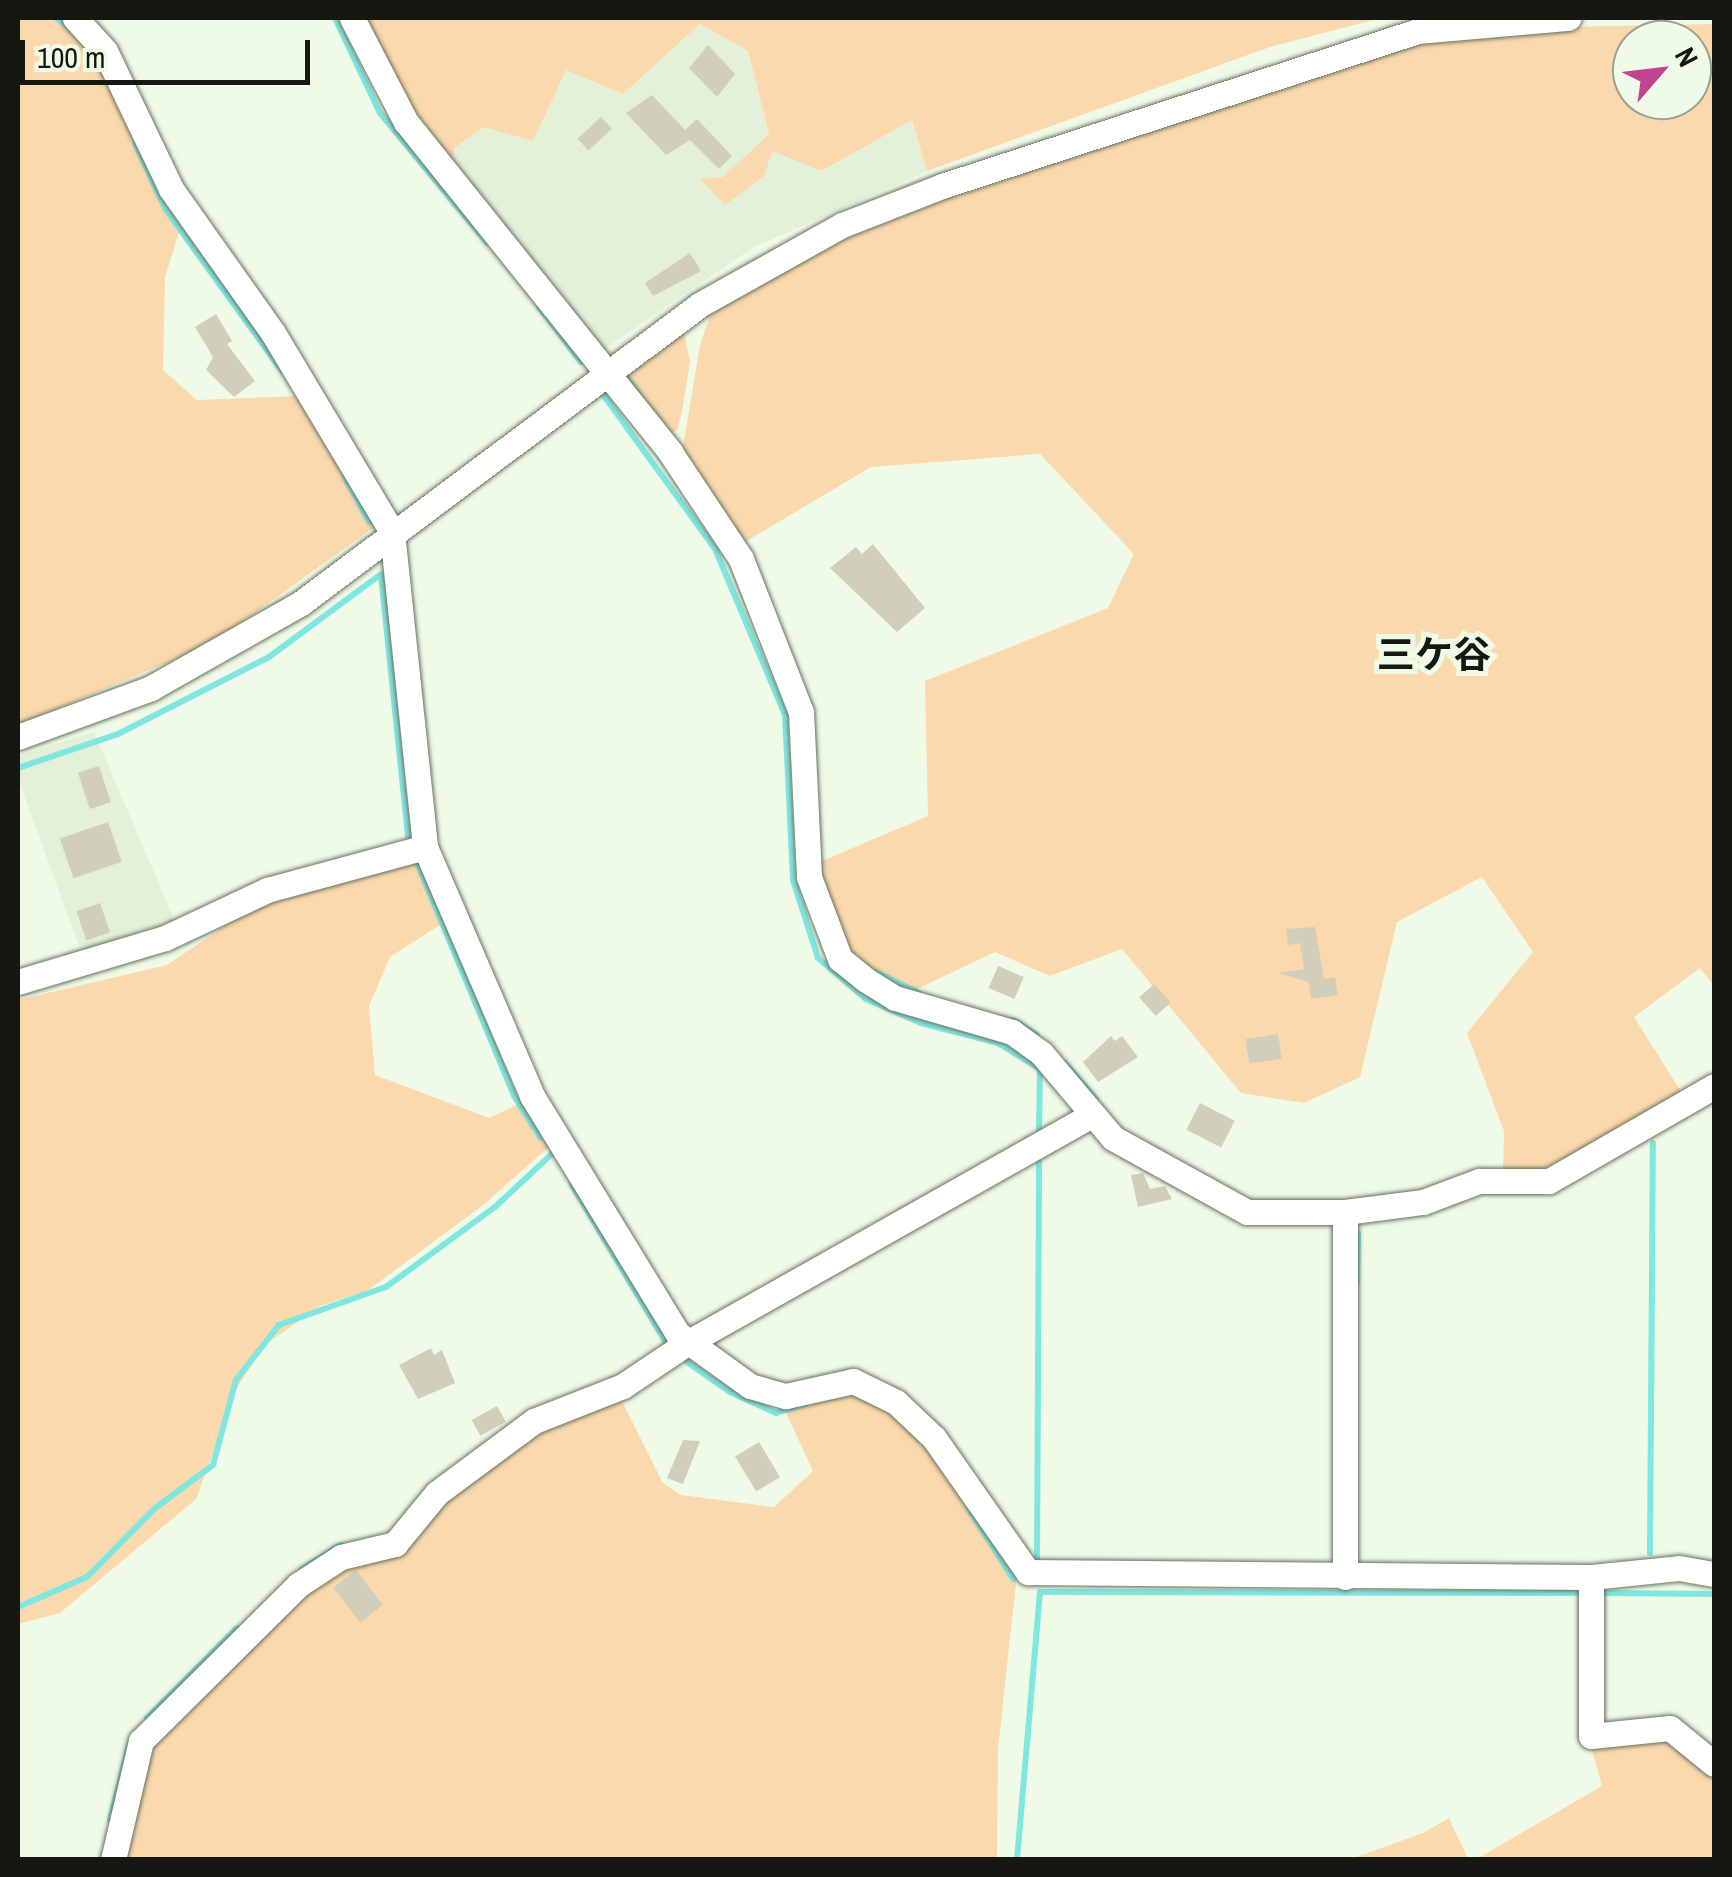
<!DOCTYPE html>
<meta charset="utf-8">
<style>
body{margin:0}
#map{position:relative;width:1732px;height:1877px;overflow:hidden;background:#effbe7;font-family:"Archivo Narrow","Noto Sans JP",sans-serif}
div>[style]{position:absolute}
.built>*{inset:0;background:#e2f1d7}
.green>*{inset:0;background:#fcd9ac}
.stream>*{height:6px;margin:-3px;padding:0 3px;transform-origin:3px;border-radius:3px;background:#80e6e0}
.building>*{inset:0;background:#d1cfba;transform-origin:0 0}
.roads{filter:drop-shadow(0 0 2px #66705f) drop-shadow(0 0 2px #66705f)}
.minor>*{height:25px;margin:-12.5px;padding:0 12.5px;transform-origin:12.5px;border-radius:12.5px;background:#fff}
span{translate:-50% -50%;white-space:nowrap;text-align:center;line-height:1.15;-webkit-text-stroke:10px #effbe7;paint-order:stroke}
.quarter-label{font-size:38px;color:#141811;font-weight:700}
.frame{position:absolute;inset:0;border:20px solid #141811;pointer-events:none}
.north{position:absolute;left:1612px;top:20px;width:100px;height:100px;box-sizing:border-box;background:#effbe7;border:2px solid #97a091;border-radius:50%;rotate:62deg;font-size:28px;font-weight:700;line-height:40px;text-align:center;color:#141811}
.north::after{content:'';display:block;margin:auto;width:35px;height:45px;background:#c24390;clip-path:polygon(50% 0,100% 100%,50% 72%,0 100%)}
.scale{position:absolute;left:20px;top:40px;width:290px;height:45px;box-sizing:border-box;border:5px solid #141811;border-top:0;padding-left:12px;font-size:30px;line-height:35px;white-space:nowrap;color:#141811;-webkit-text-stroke:8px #effbe7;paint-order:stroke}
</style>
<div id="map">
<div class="built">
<div style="clip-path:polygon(700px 24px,748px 51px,769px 135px,723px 177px,724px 204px,772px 151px,823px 171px,912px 120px,927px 171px,754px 247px,601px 351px,453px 171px,454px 148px,484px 127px,533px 140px,566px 69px,623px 94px)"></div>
<div style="clip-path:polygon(94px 732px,177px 926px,82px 954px,18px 779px,18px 756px)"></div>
</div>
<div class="green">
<div style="clip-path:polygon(18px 18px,64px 18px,84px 37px,182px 223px,165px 277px,163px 370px,197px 400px,301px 396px,376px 526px,211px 644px,18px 725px)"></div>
<div style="clip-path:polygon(360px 18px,1381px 18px,1270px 47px,927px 171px,912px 120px,822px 171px,772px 151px,764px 176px,725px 205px,700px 179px,723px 177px,769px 134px,748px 51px,700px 24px,623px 94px,566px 70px,533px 141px,484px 127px,454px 148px,453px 171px,410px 118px)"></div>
<div style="clip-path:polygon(evenodd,1714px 24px,1714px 986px,1700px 968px,1634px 1017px,1684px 1096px,1569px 1169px,1503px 1176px,1504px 1131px,1467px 1033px,1533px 952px,1482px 877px,1397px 922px,1360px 1077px,1304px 1103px,1241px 1093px,1122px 949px,1050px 976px,995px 952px,902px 996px,845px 953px,815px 864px,928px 816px,925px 681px,1108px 608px,1134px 554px,1040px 454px,871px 467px,740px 545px,681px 459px,700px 345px,713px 307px,839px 238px,915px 207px,1426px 40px,1560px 27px,1714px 24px,1632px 40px,1692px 40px,1692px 100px,1632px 100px,1632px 40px)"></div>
<div style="clip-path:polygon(684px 333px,690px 361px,683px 406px,678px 428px,665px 440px,620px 375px)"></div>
<div style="clip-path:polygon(419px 860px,446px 921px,390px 957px,369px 1006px,375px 1075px,489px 1118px,525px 1101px,551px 1145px,482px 1206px,367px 1291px,320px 1306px,265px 1345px,238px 1386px,196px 1499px,60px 1613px,18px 1624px,18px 1000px,167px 965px,259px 903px)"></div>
<div style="clip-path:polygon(845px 1388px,909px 1422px,1017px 1574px,998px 1749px,997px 1859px,117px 1860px,147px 1742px,319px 1575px,380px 1556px,442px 1496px,529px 1431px,619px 1395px,663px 1483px,681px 1495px,774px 1507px,813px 1471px,781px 1402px)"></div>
<div style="clip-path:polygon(1657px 1730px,1714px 1770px,1714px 1859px,1475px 1860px,1602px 1786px,1590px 1743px)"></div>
<div style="clip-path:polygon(1449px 1818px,1468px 1859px,1351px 1859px,1423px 1833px)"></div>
</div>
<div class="stream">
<div style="left:56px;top:18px;width:19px;rotate:36deg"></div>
<div style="left:335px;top:18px;width:105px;rotate:64.7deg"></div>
<div style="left:380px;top:113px;width:168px;rotate:50.5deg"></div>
<div style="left:135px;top:143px;width:74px;rotate:65.2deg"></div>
<div style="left:166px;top:210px;width:198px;rotate:54.2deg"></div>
<div style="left:539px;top:307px;width:69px;rotate:52.6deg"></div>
<div style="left:627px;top:378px;width:19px;rotate:54deg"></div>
<div style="left:604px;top:396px;width:189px;rotate:54deg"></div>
<div style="left:715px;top:549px;width:180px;rotate:67.1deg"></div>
<div style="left:785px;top:715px;width:165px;rotate:87.2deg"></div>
<div style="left:793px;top:880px;width:82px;rotate:72.2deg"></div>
<div style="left:818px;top:958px;width:63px;rotate:40.5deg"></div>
<div style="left:866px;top:999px;width:60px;rotate:23.6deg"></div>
<div style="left:921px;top:1023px;width:80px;rotate:14.6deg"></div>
<div style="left:998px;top:1043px;width:49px;rotate:31.8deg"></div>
<div style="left:1040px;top:1069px;width:61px;rotate:90.9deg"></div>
<div style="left:345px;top:477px;width:51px;rotate:61.9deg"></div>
<div style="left:381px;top:575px;width:262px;rotate:84.1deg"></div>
<div style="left:18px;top:768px;width:106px;rotate:-18.8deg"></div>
<div style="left:118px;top:734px;width:169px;rotate:-27deg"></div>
<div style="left:269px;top:657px;width:139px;rotate:-36.5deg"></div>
<div style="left:418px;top:865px;width:250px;rotate:67.4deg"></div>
<div style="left:514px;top:1096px;width:49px;rotate:57.6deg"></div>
<div style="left:876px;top:972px;width:48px;rotate:26deg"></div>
<div style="left:1013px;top:1020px;width:28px;rotate:32deg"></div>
<div style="left:1065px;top:1063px;width:48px;rotate:49.3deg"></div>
<div style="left:572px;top:1185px;width:187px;rotate:59.2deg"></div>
<div style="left:1357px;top:1283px;width:49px;rotate:-88.8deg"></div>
<div style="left:687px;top:1362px;width:52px;rotate:34.9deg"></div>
<div style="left:730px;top:1392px;width:51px;rotate:24.5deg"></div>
<div style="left:776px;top:1413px;width:31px;rotate:-17deg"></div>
<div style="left:969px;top:1509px;width:83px;rotate:57.8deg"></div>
<div style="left:1650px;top:1553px;width:410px;rotate:-89.6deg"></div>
<div style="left:1037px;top:1562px;width:400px;rotate:-89.7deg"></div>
<div style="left:302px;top:1569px;width:46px;rotate:-31.6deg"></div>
<div style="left:1600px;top:1593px;width:114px;rotate:0.5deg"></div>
<div style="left:18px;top:1607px;width:75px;rotate:-23.5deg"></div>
<div style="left:87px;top:1577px;width:95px;rotate:-45.4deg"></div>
<div style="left:154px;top:1509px;width:74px;rotate:-36.7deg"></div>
<div style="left:213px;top:1465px;width:88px;rotate:-74.9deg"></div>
<div style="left:236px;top:1380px;width:70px;rotate:-52deg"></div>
<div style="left:279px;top:1325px;width:114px;rotate:-19.6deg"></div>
<div style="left:386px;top:1287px;width:135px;rotate:-36.3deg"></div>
<div style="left:495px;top:1207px;width:79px;rotate:-43deg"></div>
<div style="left:147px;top:1718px;width:127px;rotate:-45deg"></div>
<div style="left:110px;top:1820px;width:77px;rotate:-75.8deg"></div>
<div style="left:1017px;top:1860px;width:269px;rotate:-85.1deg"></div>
<div style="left:1040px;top:1592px;width:542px;rotate:0.11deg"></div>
</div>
<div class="building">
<div style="clip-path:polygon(708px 45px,735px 74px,717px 97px,689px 68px)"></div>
<div style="clip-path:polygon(652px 95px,685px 130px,697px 119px,732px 156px,719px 169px,690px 140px,666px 155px,626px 113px)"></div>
<div style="left:601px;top:117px;width:16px;height:32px;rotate:47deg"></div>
<div style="clip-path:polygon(690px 253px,701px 271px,653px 296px,645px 283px)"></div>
<div style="clip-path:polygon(216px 314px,232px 341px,227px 344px,255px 381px,234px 397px,206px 370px,213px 357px,195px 327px)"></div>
<div style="clip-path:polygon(873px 544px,925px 608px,897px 632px,830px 568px,856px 547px,862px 554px)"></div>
<div style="left:99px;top:766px;width:38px;height:22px;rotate:72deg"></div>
<div style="left:108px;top:822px;width:42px;height:51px;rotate:71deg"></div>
<div style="left:100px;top:903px;width:31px;height:25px;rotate:71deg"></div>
<div style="clip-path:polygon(1315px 927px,1324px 979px,1335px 977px,1338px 995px,1311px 999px,1309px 982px,1278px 973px,1304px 969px,1300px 943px,1288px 945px,1286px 929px)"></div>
<div style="left:998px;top:966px;width:28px;height:24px;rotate:23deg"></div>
<div style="left:1154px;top:984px;width:25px;height:20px;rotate:48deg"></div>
<div style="left:1278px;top:1034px;width:25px;height:33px;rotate:81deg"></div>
<div style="clip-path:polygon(1111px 1036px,1115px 1041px,1122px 1036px,1138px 1057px,1098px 1082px,1083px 1062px)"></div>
<div style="left:1200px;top:1103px;width:39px;height:30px;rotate:27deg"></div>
<div style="clip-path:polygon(1143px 1173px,1150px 1189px,1165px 1186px,1172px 1199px,1138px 1207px,1131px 1175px)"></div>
<div style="clip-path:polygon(431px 1348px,434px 1355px,442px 1350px,455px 1383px,418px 1399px,399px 1365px)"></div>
<div style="left:497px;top:1406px;width:18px;height:29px;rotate:61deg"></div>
<div style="clip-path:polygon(683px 1440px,700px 1441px,683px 1484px,667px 1478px)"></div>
<div style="left:759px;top:1442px;width:41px;height:28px;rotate:59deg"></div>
<div style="left:356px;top:1570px;width:44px;height:29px;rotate:52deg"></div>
</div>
<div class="roads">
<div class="minor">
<div style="left:75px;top:18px;width:45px;rotate:47.7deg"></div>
<div style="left:105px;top:51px;width:153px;rotate:64.4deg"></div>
<div style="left:171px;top:189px;width:176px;rotate:54.7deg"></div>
<div style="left:273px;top:333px;width:232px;rotate:59.1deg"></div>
<div style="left:392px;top:532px;width:317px;rotate:84deg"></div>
<div style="left:425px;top:847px;width:271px;rotate:66.7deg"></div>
<div style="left:532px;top:1096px;width:279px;rotate:58.5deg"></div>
<div style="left:678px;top:1334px;width:89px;rotate:35.8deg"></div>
<div style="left:750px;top:1386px;width:37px;rotate:16deg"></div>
<div style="left:786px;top:1396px;width:69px;rotate:-12.6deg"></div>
<div style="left:853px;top:1381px;width:48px;rotate:26deg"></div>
<div style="left:896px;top:1402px;width:52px;rotate:43.5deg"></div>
<div style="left:934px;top:1438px;width:164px;rotate:55deg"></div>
<div style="left:1028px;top:1572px;width:563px;rotate:0.51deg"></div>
<div style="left:1591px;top:1577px;width:88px;rotate:-5.8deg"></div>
<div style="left:1679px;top:1568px;width:36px;rotate:10deg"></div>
<div style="left:352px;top:18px;width:117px;rotate:62.6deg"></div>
<div style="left:406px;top:122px;width:423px;rotate:51.3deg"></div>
<div style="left:670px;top:452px;width:128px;rotate:56.4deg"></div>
<div style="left:741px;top:559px;width:164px;rotate:68.6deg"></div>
<div style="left:801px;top:712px;width:165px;rotate:87.2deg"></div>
<div style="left:809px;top:877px;width:88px;rotate:69.3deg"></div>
<div style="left:840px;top:959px;width:33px;rotate:39deg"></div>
<div style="left:866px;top:980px;width:34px;rotate:32deg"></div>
<div style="left:895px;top:998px;width:122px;rotate:16.2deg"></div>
<div style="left:1012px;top:1032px;width:37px;rotate:36deg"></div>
<div style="left:1042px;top:1054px;width:110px;rotate:49.8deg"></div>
<div style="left:1113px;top:1138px;width:153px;rotate:28.9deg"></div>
<div style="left:1247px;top:1212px;width:98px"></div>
<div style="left:1345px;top:1212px;width:79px;rotate:-7.3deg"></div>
<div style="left:1423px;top:1202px;width:60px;rotate:-20.6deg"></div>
<div style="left:1479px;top:1181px;width:70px"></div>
<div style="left:1549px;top:1181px;width:190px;rotate:-29.9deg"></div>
<div style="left:18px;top:737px;width:142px;rotate:-20.2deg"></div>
<div style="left:151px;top:688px;width:172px;rotate:-29.5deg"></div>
<div style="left:301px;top:603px;width:497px;rotate:-36.8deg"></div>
<div style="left:699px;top:305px;width:164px;rotate:-29.2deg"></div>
<div style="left:842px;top:225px;width:107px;rotate:-21.3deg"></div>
<div style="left:942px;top:186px;width:501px;rotate:-18.04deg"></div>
<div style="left:1418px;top:31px;width:151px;rotate:-5deg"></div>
<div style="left:18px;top:982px;width:153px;rotate:-16.7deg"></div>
<div style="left:165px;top:938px;width:113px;rotate:-25.2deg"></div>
<div style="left:267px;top:890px;width:164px;rotate:-15.2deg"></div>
<div style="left:1345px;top:1212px;width:365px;rotate:90deg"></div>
<div style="left:1591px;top:1577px;width:159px;rotate:90deg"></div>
<div style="left:1591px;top:1736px;width:79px;rotate:-5.8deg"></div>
<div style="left:1670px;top:1728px;width:57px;rotate:39.3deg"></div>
<div style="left:113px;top:1860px;width:122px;rotate:-76.8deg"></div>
<div style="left:141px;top:1741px;width:221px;rotate:-44.8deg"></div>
<div style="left:298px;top:1585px;width:51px;rotate:-33.1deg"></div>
<div style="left:341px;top:1557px;width:56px;rotate:-13.5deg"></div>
<div style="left:395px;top:1544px;width:66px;rotate:-50.5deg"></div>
<div style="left:437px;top:1493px;width:121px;rotate:-36.6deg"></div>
<div style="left:534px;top:1421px;width:96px;rotate:-21.5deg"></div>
<div style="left:623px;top:1386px;width:77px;rotate:-33.9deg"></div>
<div style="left:687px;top:1343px;width:464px;rotate:-29.4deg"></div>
</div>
</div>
<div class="quarter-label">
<span style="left:1434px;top:655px">三ケ谷</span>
</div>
<div class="frame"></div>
<div class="north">N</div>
<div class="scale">100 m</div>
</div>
